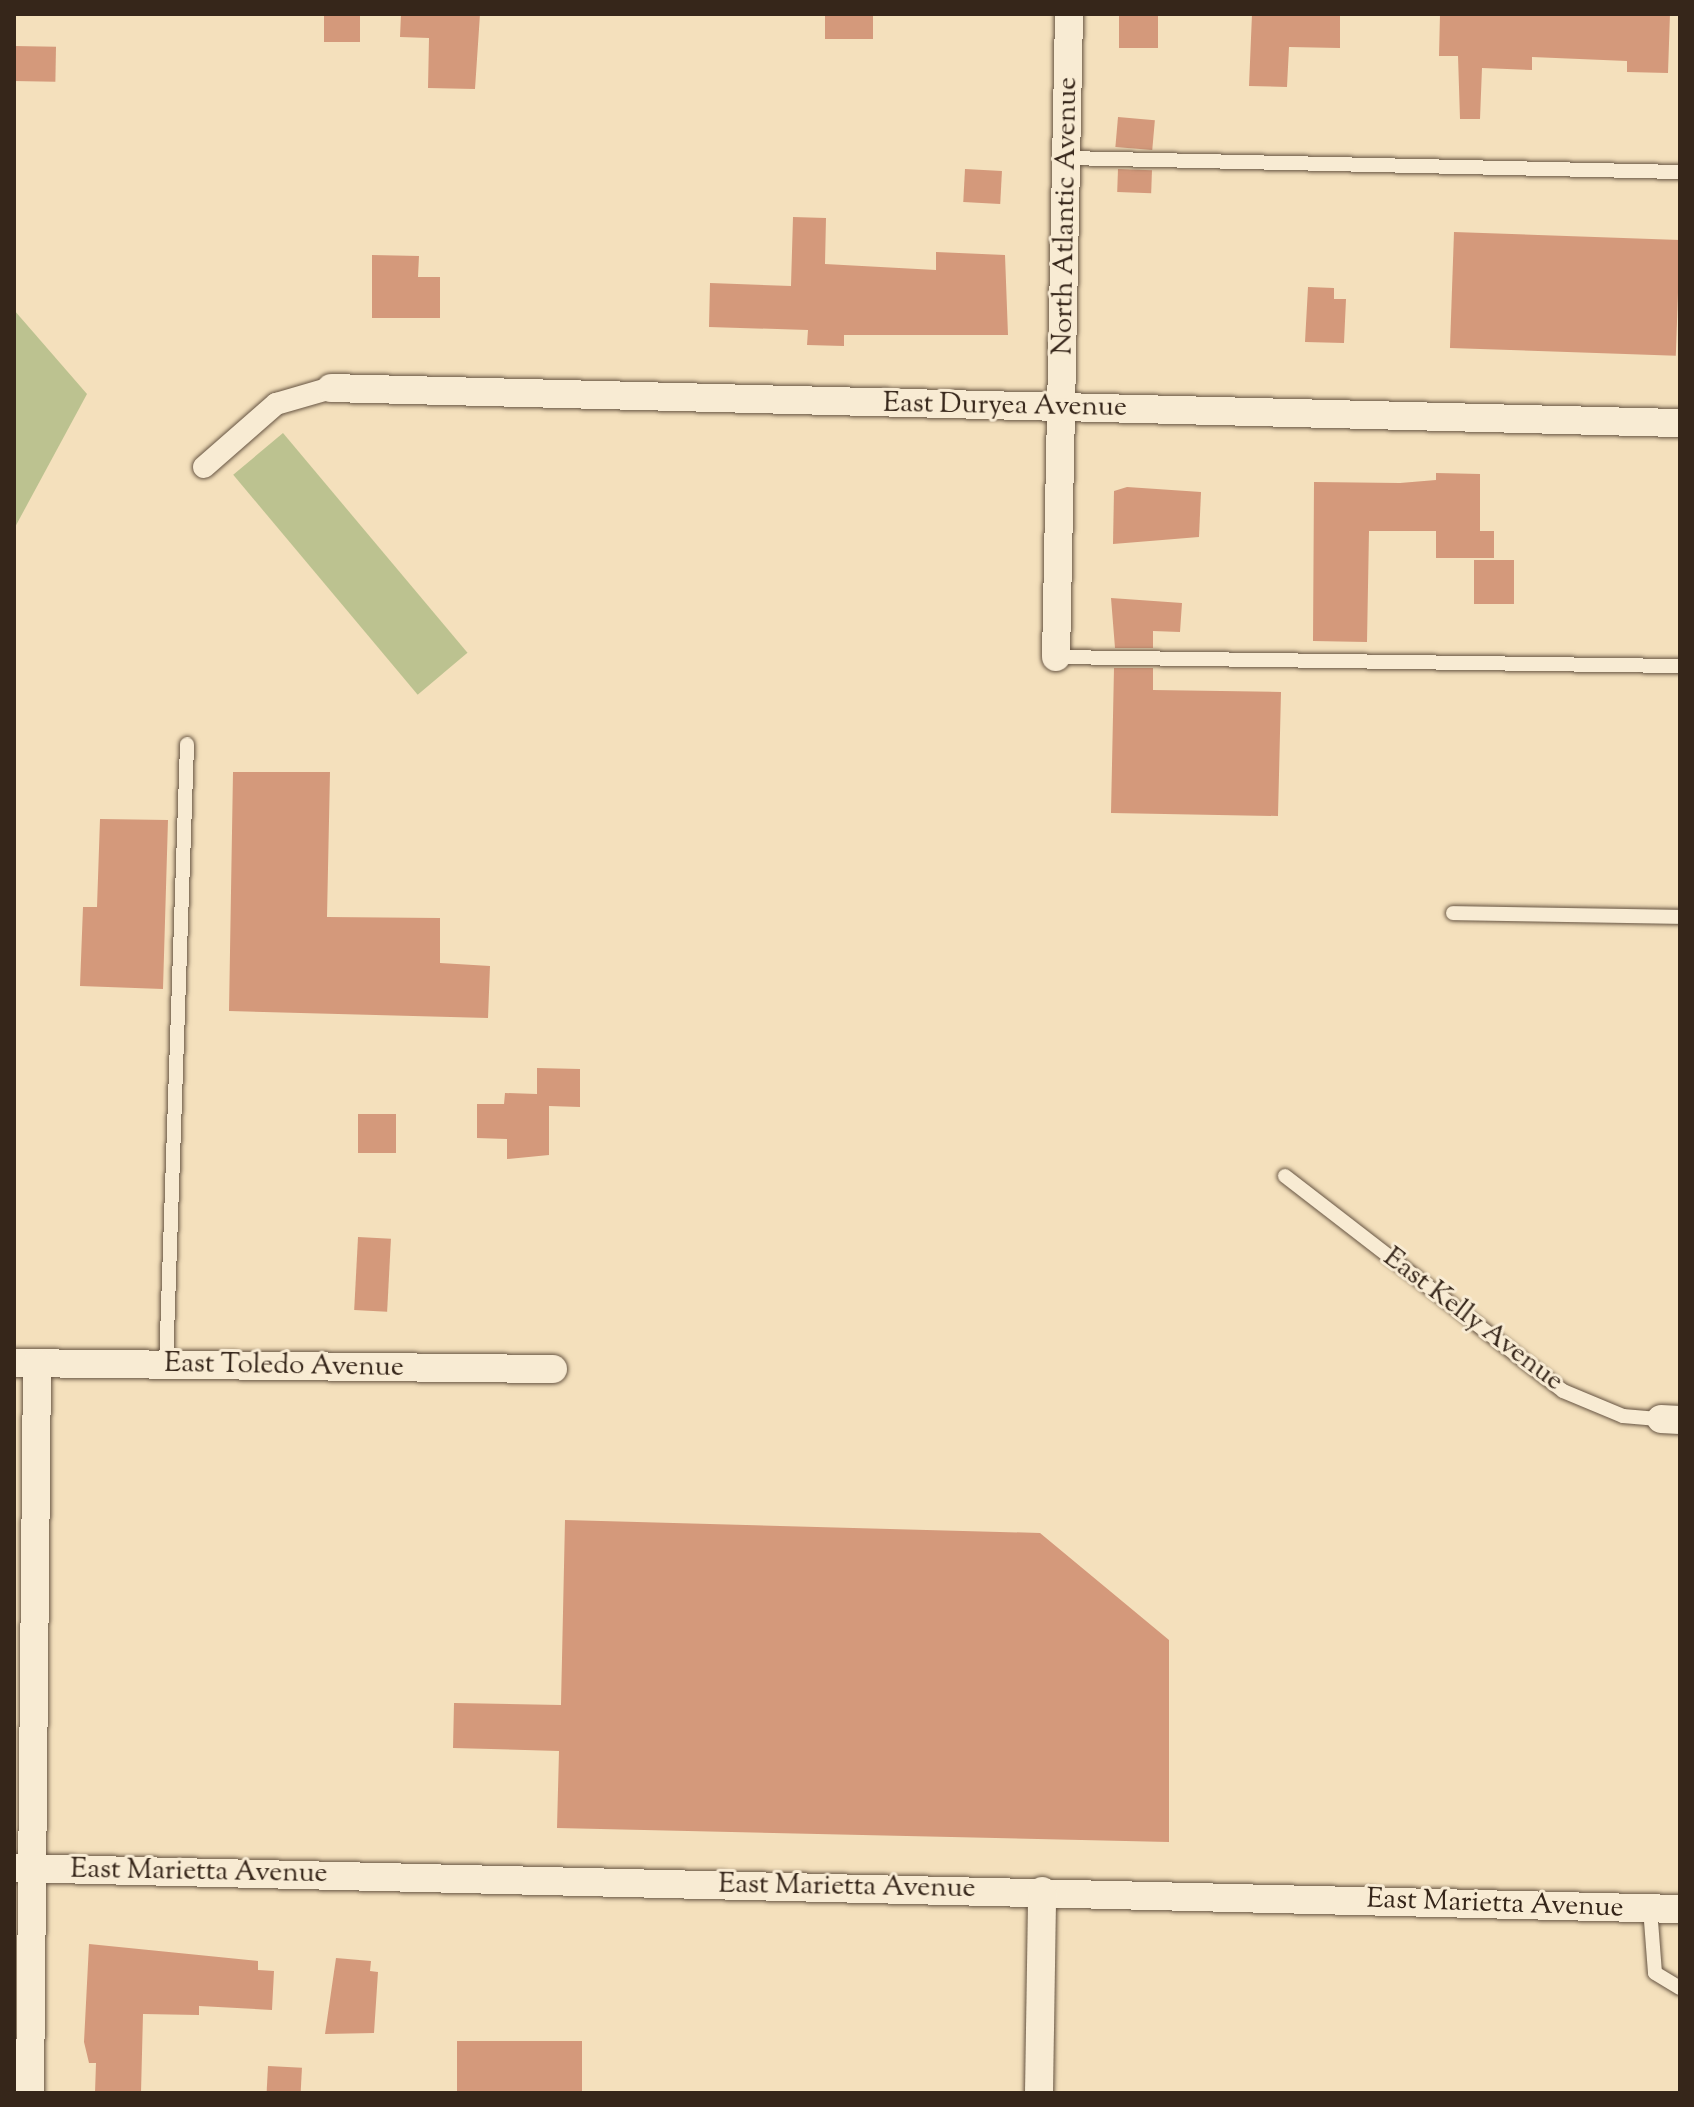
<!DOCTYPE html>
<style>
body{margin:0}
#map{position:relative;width:1694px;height:2107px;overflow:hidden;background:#f4e0bc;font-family:"Sorts Mill Goudy",serif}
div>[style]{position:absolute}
.green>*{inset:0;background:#bcc290;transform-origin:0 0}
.building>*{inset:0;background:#d4997b;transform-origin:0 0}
.roads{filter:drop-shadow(0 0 2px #665442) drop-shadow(0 0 2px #665442)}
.service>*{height:14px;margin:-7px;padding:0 7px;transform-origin:7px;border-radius:7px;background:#f8ebd3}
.pedestrian>*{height:22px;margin:-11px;padding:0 11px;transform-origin:11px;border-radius:11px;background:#f8ebd3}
.minor>*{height:28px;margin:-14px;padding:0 14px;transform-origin:14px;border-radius:14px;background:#f8ebd3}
span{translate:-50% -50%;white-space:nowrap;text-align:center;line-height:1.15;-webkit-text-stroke:6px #f8ebd3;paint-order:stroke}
.street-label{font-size:28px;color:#36261a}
.frame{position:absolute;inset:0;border:16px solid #36261a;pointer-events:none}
</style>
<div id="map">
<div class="green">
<div style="clip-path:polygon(14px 310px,87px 394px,14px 529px)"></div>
<div style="left:283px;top:433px;width:287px;height:65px;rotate:50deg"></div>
</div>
<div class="building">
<div style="left:324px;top:14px;width:36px;height:28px"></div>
<div style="clip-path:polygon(401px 14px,480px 14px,475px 89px,428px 88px,429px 38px,400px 37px)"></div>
<div style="left:825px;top:14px;width:48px;height:25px"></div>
<div style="left:1119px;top:14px;width:39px;height:34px"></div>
<div style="clip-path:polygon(1252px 14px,1340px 14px,1340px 48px,1289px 47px,1287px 87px,1249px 86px)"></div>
<div style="clip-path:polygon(1440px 14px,1670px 14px,1668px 73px,1627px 72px,1627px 61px,1532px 57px,1532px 70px,1482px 68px,1480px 119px,1460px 119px,1458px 56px,1439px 56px)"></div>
<div style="left:14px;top:46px;width:42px;height:35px;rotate:1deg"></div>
<div style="left:1118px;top:117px;width:37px;height:30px;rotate:5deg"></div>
<div style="left:965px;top:169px;width:37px;height:33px;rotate:3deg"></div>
<div style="left:1118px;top:169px;width:34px;height:23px;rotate:2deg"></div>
<div style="clip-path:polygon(793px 217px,826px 218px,825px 264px,936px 270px,936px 252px,1005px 255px,1008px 335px,844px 335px,844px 346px,807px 345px,808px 330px,709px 327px,710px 283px,791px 286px)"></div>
<div style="left:1454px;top:232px;width:226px;height:116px;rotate:2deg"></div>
<div style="clip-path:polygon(372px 255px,419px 256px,418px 277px,440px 277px,440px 318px,372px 318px)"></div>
<div style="clip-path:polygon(1308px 287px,1334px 288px,1334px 299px,1346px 299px,1344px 343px,1305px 342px)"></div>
<div style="clip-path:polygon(1436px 473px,1480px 474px,1480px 531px,1494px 531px,1494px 558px,1436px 558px,1436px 531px,1369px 531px,1367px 642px,1313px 641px,1314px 482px,1400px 483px,1436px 480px)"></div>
<div style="clip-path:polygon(1127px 487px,1201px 492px,1199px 537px,1113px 544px,1114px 491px)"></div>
<div style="left:1474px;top:560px;width:40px;height:44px"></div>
<div style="clip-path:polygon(1111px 598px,1182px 603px,1180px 632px,1153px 631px,1153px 648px,1115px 648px)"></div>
<div style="clip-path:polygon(1114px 668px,1153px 668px,1153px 690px,1281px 692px,1278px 816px,1111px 813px)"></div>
<div style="clip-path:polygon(233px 772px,330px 772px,327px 917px,440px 918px,440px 963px,490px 966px,488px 1018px,229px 1011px)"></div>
<div style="clip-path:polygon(100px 819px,168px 820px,163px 989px,80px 986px,83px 907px,97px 907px)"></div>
<div style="clip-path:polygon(537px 1068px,580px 1069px,580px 1107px,549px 1106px,549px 1155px,507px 1159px,507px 1139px,477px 1138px,477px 1104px,504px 1104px,505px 1093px,537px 1094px)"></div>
<div style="left:358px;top:1114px;width:38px;height:39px"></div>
<div style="left:358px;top:1237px;width:33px;height:73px;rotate:3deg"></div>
<div style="clip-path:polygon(565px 1520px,1040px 1533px,1169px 1640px,1169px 1842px,557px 1828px,559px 1751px,453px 1748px,454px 1703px,561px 1705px)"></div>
<div style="clip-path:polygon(89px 1944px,258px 1961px,258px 1970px,274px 1971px,272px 2010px,199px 2006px,199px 2015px,143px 2014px,141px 2093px,95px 2093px,96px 2063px,89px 2063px,84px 2042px)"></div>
<div style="clip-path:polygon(336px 1958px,371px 1961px,370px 1971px,378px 1972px,374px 2033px,325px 2034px)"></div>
<div style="left:457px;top:2041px;width:125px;height:52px"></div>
<div style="left:268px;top:2066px;width:34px;height:27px;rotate:3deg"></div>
</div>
<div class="roads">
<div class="service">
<div style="left:1067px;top:158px;width:613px;rotate:1.31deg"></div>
<div style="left:1056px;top:657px;width:624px;rotate:0.83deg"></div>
<div style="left:1453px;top:913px;width:227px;rotate:1deg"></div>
<div style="left:1285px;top:1176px;width:351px;rotate:37.7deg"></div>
<div style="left:1563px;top:1391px;width:65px;rotate:22.6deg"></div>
<div style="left:1623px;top:1416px;width:38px;rotate:5deg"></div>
<div style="left:166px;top:1365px;width:621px;rotate:-88.06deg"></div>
<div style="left:1650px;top:1908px;width:65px;rotate:85.6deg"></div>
<div style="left:1655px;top:1973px;width:29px;rotate:31deg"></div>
</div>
<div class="pedestrian">
<div style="left:204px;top:467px;width:96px;rotate:-41.2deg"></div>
<div style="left:276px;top:404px;width:57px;rotate:-16.2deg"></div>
</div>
<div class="minor">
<div style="left:331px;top:388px;width:1349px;rotate:1.49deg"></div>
<div style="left:1056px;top:657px;width:643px;rotate:-88.84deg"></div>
<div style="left:14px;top:1363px;width:539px;rotate:0.64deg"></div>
<div style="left:1661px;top:1419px;width:19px;rotate:3deg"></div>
<div style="left:14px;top:1868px;width:1667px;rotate:1.41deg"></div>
<div style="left:30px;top:2093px;width:730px;rotate:-89.45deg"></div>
<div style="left:1039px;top:2093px;width:202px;rotate:-89.1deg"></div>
</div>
</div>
<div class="street-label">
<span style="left:1066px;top:216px;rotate:-89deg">North Atlantic Avenue</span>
<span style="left:1005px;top:406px;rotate:1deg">East Duryea Avenue</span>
<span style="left:1473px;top:1320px;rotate:37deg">East Kelly Avenue</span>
<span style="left:284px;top:1366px;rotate:1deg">East Toledo Avenue</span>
<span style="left:199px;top:1872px;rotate:1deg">East Marietta Avenue</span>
<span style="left:847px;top:1887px;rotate:1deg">East Marietta Avenue</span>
<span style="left:1495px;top:1904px;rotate:2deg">East Marietta Avenue</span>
</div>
<div class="frame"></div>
</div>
